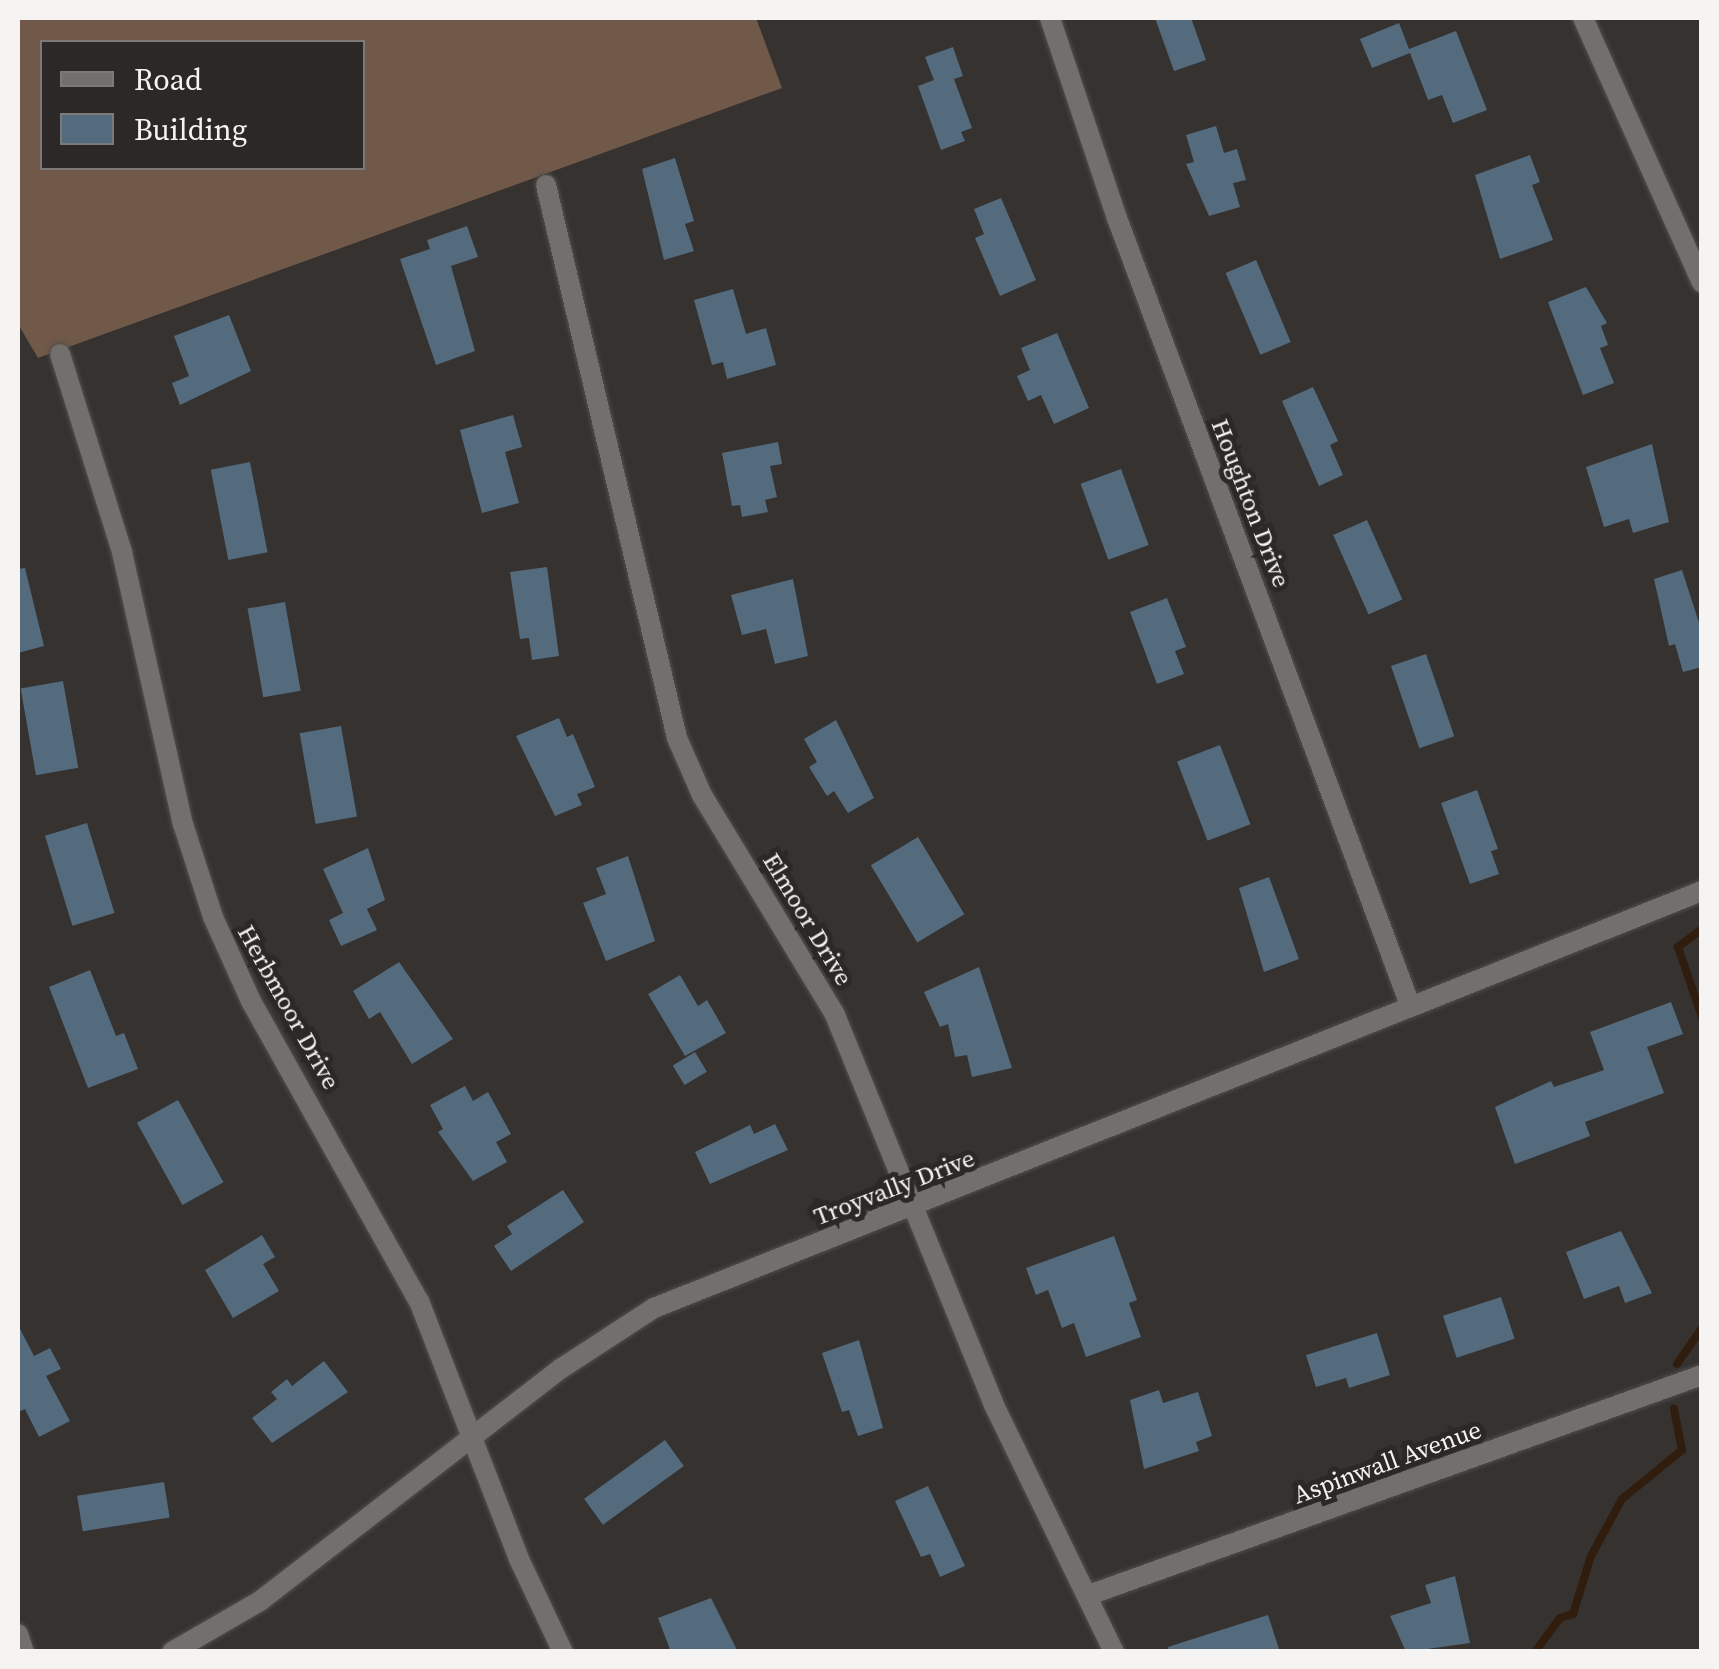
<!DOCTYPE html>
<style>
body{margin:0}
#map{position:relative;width:1719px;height:1669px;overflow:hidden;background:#353230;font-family:"Source Serif 4",serif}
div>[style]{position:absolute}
.forest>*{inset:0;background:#715949}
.stream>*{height:8px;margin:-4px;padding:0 4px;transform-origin:4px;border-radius:4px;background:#311d0e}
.building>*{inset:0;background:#546a7d;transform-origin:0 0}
.roads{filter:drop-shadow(0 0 2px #514e4c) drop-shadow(0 0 2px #514e4c)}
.minor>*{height:20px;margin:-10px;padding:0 10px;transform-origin:10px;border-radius:10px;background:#726f6c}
span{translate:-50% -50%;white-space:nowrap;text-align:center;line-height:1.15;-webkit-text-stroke:10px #2b2827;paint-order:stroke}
.street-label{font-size:25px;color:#f6f4f2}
.frame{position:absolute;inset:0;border:20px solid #f6f4f2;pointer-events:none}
.legend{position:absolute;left:40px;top:40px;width:325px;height:130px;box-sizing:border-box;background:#2b2827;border:2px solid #7c7a78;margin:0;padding:12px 18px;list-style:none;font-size:30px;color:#f6f4f2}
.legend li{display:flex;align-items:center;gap:20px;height:50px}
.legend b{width:50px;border:2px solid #7c7a78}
</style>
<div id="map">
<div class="forest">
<div style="clip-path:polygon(evenodd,18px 18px,756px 18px,782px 88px,38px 358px,18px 324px,18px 18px,42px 42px,362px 42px,362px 168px,42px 168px,42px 42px)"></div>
</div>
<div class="stream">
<div style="left:1702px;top:929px;width:30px;rotate:143deg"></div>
<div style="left:1678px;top:947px;width:74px;rotate:71.1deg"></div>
<div style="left:1677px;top:1364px;width:44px;rotate:-55.2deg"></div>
<div style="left:1535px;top:1652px;width:42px;rotate:-53.7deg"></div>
<div style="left:1560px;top:1618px;width:14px;rotate:-17deg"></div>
<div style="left:1573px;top:1614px;width:61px;rotate:-72.8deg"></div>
<div style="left:1591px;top:1556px;width:65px;rotate:-61.5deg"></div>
<div style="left:1622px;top:1499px;width:77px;rotate:-39.2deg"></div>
<div style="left:1682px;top:1450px;width:42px;rotate:-101deg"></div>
</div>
<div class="building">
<div style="clip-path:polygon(1155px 18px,1191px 18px,1206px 60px,1174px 71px)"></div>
<div style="clip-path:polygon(1399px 23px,1409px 49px,1456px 31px,1487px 110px,1453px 123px,1442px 95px,1428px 100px,1410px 53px,1372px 68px,1360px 39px)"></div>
<div style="clip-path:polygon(953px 47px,963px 76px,954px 79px,972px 128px,961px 132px,965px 141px,941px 150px,918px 86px,934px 80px,925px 57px)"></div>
<div style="clip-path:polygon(1216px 126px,1224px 153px,1237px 149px,1246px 180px,1233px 183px,1240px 207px,1209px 216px,1186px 164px,1194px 162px,1186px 135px)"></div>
<div style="clip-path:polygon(1530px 155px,1540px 182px,1532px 185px,1553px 240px,1500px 259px,1475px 175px)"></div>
<div style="clip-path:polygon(675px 158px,694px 221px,685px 224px,694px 251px,664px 260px,642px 169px)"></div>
<div style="clip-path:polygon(1001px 198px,1036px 280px,1000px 296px,975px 238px,984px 234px,974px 209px)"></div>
<div style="clip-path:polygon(467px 226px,478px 257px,451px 266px,475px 351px,436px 365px,400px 259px,430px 249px,427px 240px)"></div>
<div style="left:1256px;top:260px;width:89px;height:33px;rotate:67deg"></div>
<div style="clip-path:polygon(1586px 287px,1607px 323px,1601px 326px,1608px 345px,1600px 348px,1614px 383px,1583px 395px,1548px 302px)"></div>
<div style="clip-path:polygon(733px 289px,746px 334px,766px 328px,776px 365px,727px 379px,723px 362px,712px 365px,694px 300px)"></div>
<div style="clip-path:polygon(229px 315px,251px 371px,180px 405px,172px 383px,189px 376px,174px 336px)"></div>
<div style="clip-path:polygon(1057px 333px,1089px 408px,1054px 424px,1041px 395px,1028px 401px,1017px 376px,1030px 370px,1021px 348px)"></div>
<div style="clip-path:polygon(1313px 387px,1338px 441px,1330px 445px,1343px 475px,1319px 486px,1282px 401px)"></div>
<div style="clip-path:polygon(513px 415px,522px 447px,505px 452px,519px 503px,482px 513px,460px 430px)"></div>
<div style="clip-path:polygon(778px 442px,782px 464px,770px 466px,777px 497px,765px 500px,768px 512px,742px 517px,740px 505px,732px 506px,722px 453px)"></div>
<div style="clip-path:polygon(1652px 444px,1669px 522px,1633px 533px,1629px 519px,1604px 527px,1586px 467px)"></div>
<div style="left:250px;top:462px;width:92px;height:40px;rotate:79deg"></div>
<div style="left:1121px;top:469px;width:81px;height:43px;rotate:70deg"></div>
<div style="left:1367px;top:520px;width:87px;height:37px;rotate:66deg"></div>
<div style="clip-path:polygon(547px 567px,559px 656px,532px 660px,529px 638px,520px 639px,510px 572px)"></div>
<div style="clip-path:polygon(25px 568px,44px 646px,18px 653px,18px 569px)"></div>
<div style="clip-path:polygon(1682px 570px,1702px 632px,1702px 667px,1683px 672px,1675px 644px,1669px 646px,1654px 579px)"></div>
<div style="clip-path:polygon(793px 579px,808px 656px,775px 664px,766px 629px,742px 635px,731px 595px)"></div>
<div style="clip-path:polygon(1167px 598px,1186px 647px,1175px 651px,1184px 674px,1157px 684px,1130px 612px)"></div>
<div style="left:285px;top:602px;width:90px;height:38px;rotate:80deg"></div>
<div style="left:1426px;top:654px;width:87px;height:37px;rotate:71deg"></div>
<div style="left:63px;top:681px;width:88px;height:43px;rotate:80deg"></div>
<div style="clip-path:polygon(559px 718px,567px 737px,573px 734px,595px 787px,577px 794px,582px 805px,555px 816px,516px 736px)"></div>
<div style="clip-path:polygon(836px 720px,874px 798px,848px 813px,834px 791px,827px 796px,809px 767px,817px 762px,804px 739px)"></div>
<div style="left:341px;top:726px;width:92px;height:42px;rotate:80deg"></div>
<div style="left:1220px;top:745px;width:85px;height:46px;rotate:69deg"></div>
<div style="clip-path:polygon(1477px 790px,1498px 849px,1491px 851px,1499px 874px,1470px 884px,1441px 803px)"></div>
<div style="left:87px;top:823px;width:94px;height:44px;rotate:73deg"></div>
<div style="left:918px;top:837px;width:90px;height:55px;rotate:59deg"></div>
<div style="clip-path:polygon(368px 848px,385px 900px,367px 909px,377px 930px,341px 946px,329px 920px,343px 913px,323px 869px)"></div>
<div style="clip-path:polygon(628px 856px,655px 941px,606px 961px,583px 903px,606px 894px,596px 868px)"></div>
<div style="clip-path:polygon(1269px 877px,1299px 959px,1264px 972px,1239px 888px)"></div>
<div style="clip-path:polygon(399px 962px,453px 1039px,412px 1064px,380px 1012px,369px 1019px,353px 991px)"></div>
<div style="clip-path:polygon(979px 967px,1012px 1068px,972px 1077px,967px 1055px,955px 1057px,948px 1024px,940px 1027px,924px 992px)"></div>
<div style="clip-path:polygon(90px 970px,116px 1036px,124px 1033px,138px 1069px,88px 1088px,49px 987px)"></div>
<div style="clip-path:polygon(680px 975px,698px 1006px,707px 1000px,726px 1033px,685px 1056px,648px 994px)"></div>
<div style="clip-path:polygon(1671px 1002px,1683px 1034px,1647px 1047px,1664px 1093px,1585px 1122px,1590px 1136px,1515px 1164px,1495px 1107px,1551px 1081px,1554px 1087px,1604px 1070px,1590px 1032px)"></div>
<div style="left:695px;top:1052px;width:23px;height:26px;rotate:59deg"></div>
<div style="clip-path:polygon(465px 1086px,473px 1101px,488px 1092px,511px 1134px,496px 1142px,507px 1162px,473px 1181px,438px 1132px,443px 1129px,430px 1105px)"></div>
<div style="left:178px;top:1100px;width:94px;height:47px;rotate:61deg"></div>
<div style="clip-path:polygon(775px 1124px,788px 1150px,710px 1184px,695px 1152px,750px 1125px,754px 1134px)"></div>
<div style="clip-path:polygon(563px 1190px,584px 1222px,511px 1271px,494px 1246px,512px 1234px,507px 1226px)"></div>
<div style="clip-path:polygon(1621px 1231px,1652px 1293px,1625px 1303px,1619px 1286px,1584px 1299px,1566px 1252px)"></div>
<div style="clip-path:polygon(262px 1235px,275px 1257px,263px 1264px,279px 1291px,233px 1318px,205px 1270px)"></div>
<div style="clip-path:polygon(1114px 1236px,1137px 1300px,1129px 1303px,1141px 1337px,1086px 1357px,1074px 1323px,1062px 1328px,1048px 1290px,1036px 1295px,1026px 1268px)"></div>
<div style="left:1501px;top:1297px;width:44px;height:61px;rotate:72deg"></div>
<div style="clip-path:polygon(18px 1325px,34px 1356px,50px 1348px,61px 1369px,46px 1376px,70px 1421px,39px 1437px,25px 1409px,18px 1412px)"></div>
<div style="clip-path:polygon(1377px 1333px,1390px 1375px,1349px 1388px,1346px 1378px,1316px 1387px,1306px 1355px)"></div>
<div style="clip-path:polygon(859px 1340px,883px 1428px,858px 1436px,849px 1410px,842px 1412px,822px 1353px)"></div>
<div style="clip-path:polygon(324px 1361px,348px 1392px,272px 1443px,252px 1418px,277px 1399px,271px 1392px,287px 1379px,292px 1386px)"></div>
<div style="clip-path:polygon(1159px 1390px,1163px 1403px,1198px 1392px,1212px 1436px,1196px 1442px,1199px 1451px,1144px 1469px,1130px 1400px)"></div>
<div style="left:665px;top:1440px;width:32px;height:100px;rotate:54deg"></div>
<div style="left:164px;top:1482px;width:36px;height:88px;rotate:81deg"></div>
<div style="clip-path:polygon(928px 1486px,965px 1566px,940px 1577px,930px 1554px,921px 1557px,895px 1501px)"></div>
<div style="clip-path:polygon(1455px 1576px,1470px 1643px,1406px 1652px,1390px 1616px,1431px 1603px,1425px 1585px)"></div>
<div style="clip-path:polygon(711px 1598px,738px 1652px,671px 1652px,658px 1618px)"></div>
<div style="clip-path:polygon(1268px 1615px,1280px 1652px,1169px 1652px,1168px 1647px)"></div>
</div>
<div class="roads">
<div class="minor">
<div style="left:1050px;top:18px;width:211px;rotate:71.5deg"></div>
<div style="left:1117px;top:218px;width:840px;rotate:69.58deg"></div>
<div style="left:1583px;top:18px;width:290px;rotate:65.8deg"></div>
<div style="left:546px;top:185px;width:568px;rotate:76.67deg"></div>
<div style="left:677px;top:738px;width:62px;rotate:66.3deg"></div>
<div style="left:702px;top:795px;width:257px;rotate:58.8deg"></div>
<div style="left:835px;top:1015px;width:419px;rotate:67.8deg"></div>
<div style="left:993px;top:1403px;width:277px;rotate:64.1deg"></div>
<div style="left:60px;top:354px;width:207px;rotate:72.6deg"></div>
<div style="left:122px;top:552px;width:279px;rotate:77.4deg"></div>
<div style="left:183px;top:824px;width:98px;rotate:72.1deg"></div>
<div style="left:213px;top:917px;width:92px;rotate:65.7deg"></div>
<div style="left:251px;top:1001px;width:344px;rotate:60.8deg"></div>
<div style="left:419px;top:1301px;width:277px;rotate:68.8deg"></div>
<div style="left:519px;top:1559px;width:103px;rotate:64.7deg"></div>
<div style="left:1089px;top:1595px;width:651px;rotate:-19.74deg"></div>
<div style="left:18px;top:1634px;width:19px;rotate:72deg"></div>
<div style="left:172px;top:1652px;width:102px;rotate:-30.1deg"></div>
<div style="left:260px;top:1601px;width:381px;rotate:-37.7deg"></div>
<div style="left:562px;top:1368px;width:110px;rotate:-33.1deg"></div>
<div style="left:654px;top:1308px;width:1128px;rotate:-21.7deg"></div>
</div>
</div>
<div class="street-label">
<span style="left:1251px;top:503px;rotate:69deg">Houghton Drive</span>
<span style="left:808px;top:919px;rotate:59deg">Elmoor Drive</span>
<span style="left:289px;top:1007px;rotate:61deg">Herbmoor Drive</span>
<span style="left:894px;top:1187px;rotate:-21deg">Troyvally Drive</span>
<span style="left:1387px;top:1462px;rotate:-20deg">Aspinwall Avenue</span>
</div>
<div class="frame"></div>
<ul class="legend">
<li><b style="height:12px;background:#726f6c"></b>Road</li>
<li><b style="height:28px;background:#546a7d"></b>Building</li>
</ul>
</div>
